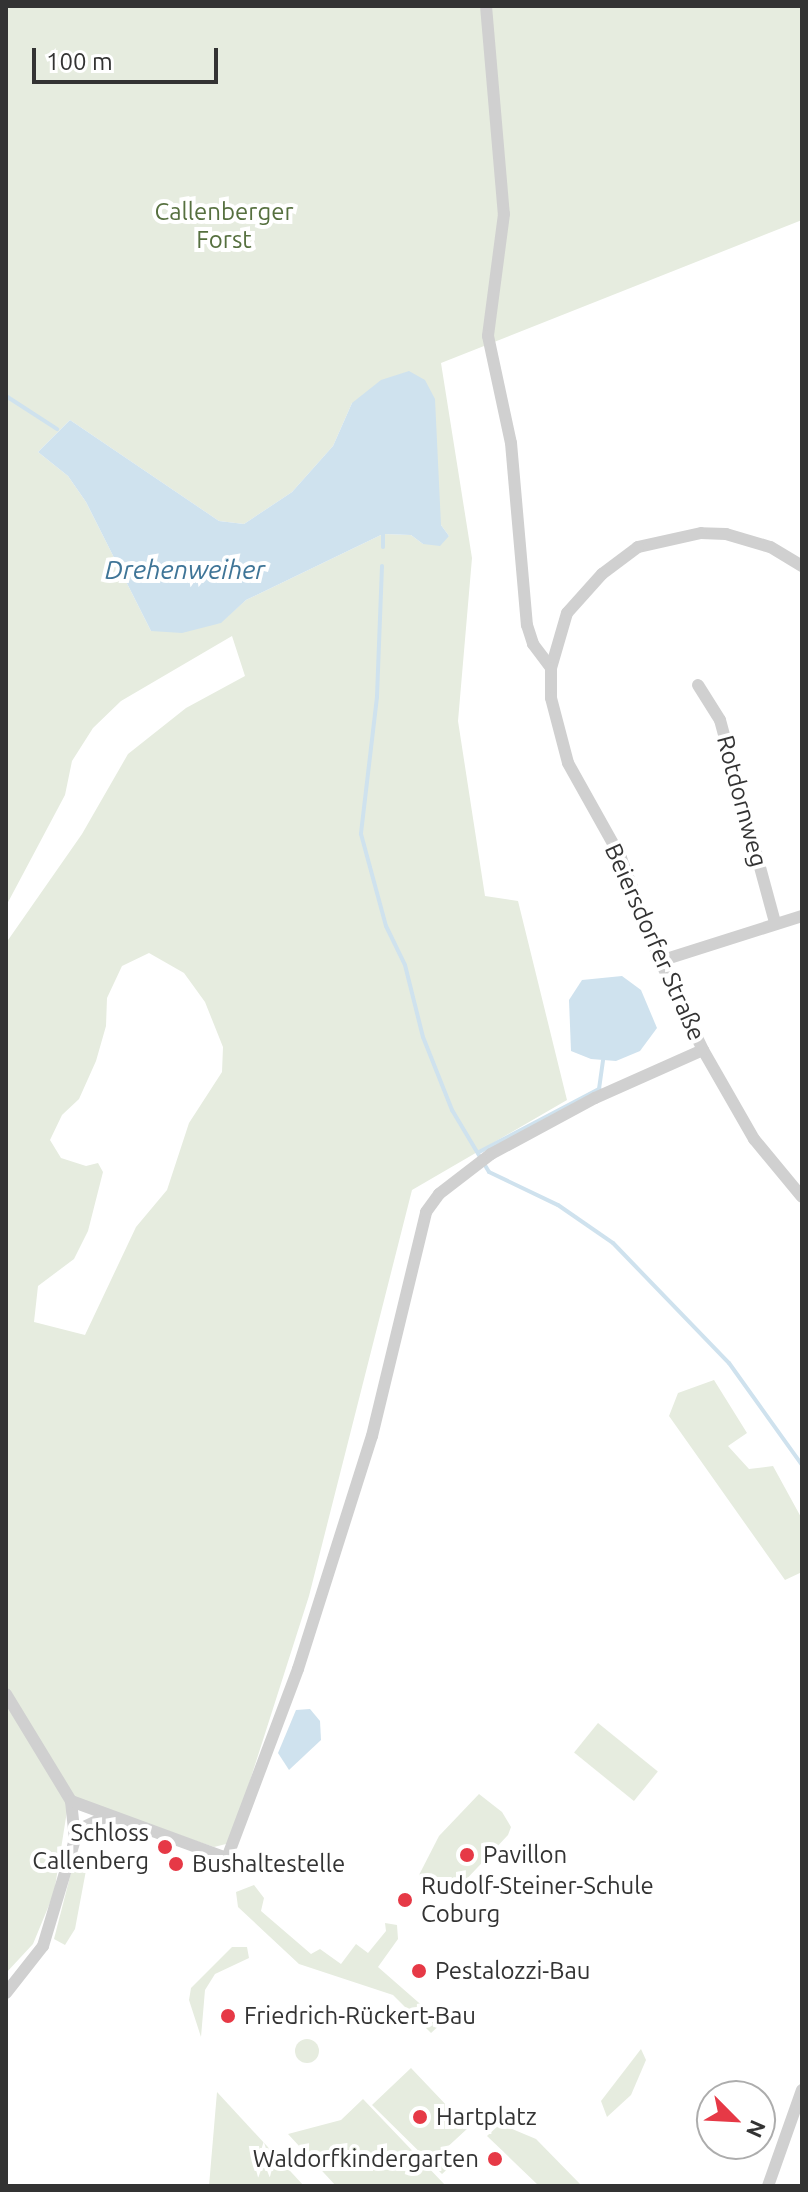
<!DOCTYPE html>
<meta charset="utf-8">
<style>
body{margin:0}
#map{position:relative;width:808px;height:2192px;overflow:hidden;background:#fff;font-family:Ubuntu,sans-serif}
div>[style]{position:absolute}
.green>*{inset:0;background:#e6ecdf;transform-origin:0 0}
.round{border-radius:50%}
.water>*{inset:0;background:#cfe2ee}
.stream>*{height:4px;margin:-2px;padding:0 2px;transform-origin:2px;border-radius:2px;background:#cfe2ee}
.minor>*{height:12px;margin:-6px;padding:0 6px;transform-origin:6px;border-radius:6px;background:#d0d0d0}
.dots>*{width:22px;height:22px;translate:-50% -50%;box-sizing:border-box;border:4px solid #fff;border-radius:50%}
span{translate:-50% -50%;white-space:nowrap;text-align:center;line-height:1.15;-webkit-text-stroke:8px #fff;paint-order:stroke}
.park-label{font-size:24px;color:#56703f}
.street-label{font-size:24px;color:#333}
.poi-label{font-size:24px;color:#333}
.right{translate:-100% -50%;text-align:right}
.left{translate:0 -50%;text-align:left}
.water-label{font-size:26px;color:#3f7597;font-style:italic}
.frame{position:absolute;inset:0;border:8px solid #333;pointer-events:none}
.north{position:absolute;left:696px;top:2080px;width:80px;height:80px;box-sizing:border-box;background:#fff;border:2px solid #adadad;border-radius:50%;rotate:114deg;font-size:22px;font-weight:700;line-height:32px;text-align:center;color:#333}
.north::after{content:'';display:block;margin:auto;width:28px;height:36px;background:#e63946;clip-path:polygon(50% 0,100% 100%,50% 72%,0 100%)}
.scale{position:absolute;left:32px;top:48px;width:186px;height:36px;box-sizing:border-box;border:4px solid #333;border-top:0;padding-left:10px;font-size:24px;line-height:28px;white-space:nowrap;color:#333;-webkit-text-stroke:6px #fff;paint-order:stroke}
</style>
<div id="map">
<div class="green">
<div style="clip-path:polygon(evenodd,6px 6px,802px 6px,802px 220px,441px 363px,472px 558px,458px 721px,485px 896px,518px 901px,567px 1100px,412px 1190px,309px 1596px,230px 1843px,214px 1847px,84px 1803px,67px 1811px,54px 1893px,33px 1944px,6px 1973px,6px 943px,82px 834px,128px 754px,186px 708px,245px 676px,232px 636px,121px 701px,93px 728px,72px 761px,65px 795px,6px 906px,6px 6px,352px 403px,449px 536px,423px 544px,411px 535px,383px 534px,246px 600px,220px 623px,151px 631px,86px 502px,68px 476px,38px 452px,70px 420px,219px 521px,244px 524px,292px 492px,333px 446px,352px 403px,6px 6px,149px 953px,184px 973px,205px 1002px,223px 1047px,222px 1072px,189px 1123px,167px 1190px,136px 1227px,85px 1335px,34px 1322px,38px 1286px,74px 1259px,88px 1231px,103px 1172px,98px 1163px,86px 1166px,61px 1158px,50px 1140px,62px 1115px,79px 1099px,96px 1061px,106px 1026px,107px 998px,122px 966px,149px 953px)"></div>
<div style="clip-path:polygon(714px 1380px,747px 1433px,728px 1446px,749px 1469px,773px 1466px,802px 1519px,802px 1572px,785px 1580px,669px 1416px,678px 1393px)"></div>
<div style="left:598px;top:1723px;width:77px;height:38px;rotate:39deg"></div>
<div style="clip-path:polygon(479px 1794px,502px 1812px,511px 1827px,508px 1835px,461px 1885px,446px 1891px,424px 1887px,419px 1875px,439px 1836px)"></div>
<div style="clip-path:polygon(74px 1861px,87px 1865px,75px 1929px,65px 1945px,54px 1939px)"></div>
<div style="clip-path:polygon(254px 1885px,264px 1898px,261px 1911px,311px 1954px,320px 1949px,341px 1964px,356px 1944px,368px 1953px,386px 1931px,385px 1923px,397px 1925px,398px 1939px,378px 1967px,442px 2023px,431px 2033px,393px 1995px,299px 1964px,238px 1907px,236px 1892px)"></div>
<div style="clip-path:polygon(232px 1947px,247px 1947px,249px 1958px,215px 1974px,205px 1990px,201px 2037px,189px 2000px,191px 1988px)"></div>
<div class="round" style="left:295px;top:2039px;width:24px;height:24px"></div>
<div style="clip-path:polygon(641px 2049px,646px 2060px,631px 2095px,607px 2117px,601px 2101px)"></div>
<div style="clip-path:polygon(411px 2068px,468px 2128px,442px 2152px,453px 2164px,442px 2174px,372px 2105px)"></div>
<div style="clip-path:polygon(217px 2092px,304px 2186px,209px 2186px)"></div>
<div style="clip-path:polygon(363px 2099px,445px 2185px,445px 2186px,336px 2186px,288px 2134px,341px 2120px)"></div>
<div style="clip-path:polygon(500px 2124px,536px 2139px,582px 2186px,539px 2186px,487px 2136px)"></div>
</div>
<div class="water">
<div style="clip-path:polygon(409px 371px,425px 380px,435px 399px,441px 525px,449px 536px,440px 546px,423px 544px,411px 535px,383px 534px,246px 600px,221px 623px,182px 633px,151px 631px,86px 502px,68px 476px,38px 452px,70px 420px,219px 521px,244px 524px,292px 492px,333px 446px,352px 403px,381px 380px)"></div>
<div style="clip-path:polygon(622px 976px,641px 990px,657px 1028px,640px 1051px,616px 1061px,591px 1059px,571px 1051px,569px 1000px,582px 980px)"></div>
<div style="clip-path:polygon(310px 1709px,320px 1721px,321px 1740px,289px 1770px,278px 1753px,296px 1710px)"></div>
</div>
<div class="stream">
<div style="left:6px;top:396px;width:61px;rotate:32.9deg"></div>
<div style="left:383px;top:547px;width:13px;rotate:-90deg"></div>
<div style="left:382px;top:566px;width:131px;rotate:92.2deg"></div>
<div style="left:377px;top:697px;width:138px;rotate:96.7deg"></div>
<div style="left:361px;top:834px;width:95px;rotate:74.8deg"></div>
<div style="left:386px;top:926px;width:43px;rotate:64deg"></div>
<div style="left:405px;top:965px;width:74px;rotate:76deg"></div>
<div style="left:423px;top:1037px;width:79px;rotate:68.3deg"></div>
<div style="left:452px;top:1110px;width:72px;rotate:59.2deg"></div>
<div style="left:489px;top:1172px;width:76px;rotate:25.6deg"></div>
<div style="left:558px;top:1205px;width:67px;rotate:34.6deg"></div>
<div style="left:613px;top:1243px;width:167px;rotate:46deg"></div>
<div style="left:729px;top:1363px;width:125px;rotate:54.4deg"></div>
<div style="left:479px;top:1152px;width:136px;rotate:-27.7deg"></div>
<div style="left:599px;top:1089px;width:29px;rotate:-82deg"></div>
</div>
<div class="minor">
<div style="left:486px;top:6px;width:209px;rotate:85.1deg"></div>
<div style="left:504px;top:214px;width:123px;rotate:97.5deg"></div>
<div style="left:488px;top:336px;width:109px;rotate:77.9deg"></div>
<div style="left:511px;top:443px;width:183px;rotate:85deg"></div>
<div style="left:527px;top:625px;width:20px;rotate:72deg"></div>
<div style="left:533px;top:644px;width:30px;rotate:53deg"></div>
<div style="left:802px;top:566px;width:37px;rotate:-149deg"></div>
<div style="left:770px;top:547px;width:46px;rotate:-163.5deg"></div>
<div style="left:726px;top:534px;width:25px;rotate:-178deg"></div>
<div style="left:701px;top:533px;width:65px;rotate:167.5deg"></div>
<div style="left:638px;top:547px;width:45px;rotate:143.1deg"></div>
<div style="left:602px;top:574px;width:52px;rotate:131.9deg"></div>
<div style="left:567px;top:613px;width:57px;rotate:106.2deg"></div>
<div style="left:551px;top:668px;width:30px;rotate:90deg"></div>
<div style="left:551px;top:698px;width:67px;rotate:75.3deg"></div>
<div style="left:568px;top:763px;width:109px;rotate:60.8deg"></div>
<div style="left:621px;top:858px;width:110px;rotate:69.3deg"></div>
<div style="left:660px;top:961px;width:99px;rotate:64.2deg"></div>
<div style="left:703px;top:1050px;width:103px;rotate:60.2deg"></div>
<div style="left:754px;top:1139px;width:75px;rotate:50.4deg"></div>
<div style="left:698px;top:685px;width:41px;rotate:57.8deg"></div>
<div style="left:720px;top:720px;width:209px;rotate:74.8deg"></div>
<div style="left:660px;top:961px;width:149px;rotate:-17.6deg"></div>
<div style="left:6px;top:1694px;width:125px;rotate:58.7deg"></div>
<div style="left:71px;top:1801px;width:38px;rotate:84deg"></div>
<div style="left:71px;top:1801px;width:166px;rotate:20.1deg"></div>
<div style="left:227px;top:1858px;width:202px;rotate:-69.4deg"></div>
<div style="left:298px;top:1669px;width:244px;rotate:-72.4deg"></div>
<div style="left:372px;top:1436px;width:230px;rotate:-76.4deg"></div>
<div style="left:426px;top:1212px;width:22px;rotate:-54deg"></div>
<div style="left:439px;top:1194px;width:66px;rotate:-37.6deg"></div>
<div style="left:491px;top:1154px;width:118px;rotate:-28.3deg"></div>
<div style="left:595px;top:1098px;width:118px;rotate:-24deg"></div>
<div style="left:6px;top:1993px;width:60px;rotate:-51.8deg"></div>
<div style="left:43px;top:1946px;width:112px;rotate:-73.3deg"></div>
<div style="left:75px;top:1839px;width:15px;rotate:-53deg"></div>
<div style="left:84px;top:1827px;width:26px;rotate:-25deg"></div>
<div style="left:768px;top:2186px;width:102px;rotate:-70.5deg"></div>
</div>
<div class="dots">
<div style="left:165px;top:1847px;background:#e63946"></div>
<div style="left:467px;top:1855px;background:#e63946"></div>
<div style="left:176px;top:1864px;background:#e63946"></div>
<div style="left:405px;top:1900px;background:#e63946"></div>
<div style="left:419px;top:1971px;background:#e63946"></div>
<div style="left:228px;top:2016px;background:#e63946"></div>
<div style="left:420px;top:2117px;background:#e63946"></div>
<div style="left:495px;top:2159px;background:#e63946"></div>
</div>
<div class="park-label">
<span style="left:224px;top:226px">Callenberger<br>Forst</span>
</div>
<div class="street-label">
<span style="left:742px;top:801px;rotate:75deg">Rotdornweg</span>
<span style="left:655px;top:942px;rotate:66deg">Beiersdorfer Straße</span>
</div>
<div class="poi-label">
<span class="right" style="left:149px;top:1847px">Schloss<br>Callenberg</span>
<span class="left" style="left:483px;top:1855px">Pavillon</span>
<span class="left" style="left:192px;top:1864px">Bushaltestelle</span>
<span class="left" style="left:421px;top:1900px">Rudolf-Steiner-Schule<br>Coburg</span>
<span class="left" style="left:435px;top:1971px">Pestalozzi-Bau</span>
<span class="left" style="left:244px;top:2016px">Friedrich-Rückert-Bau</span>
<span class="left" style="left:436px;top:2117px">Hartplatz</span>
<span class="right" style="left:479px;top:2159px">Waldorfkindergarten</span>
</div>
<div class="water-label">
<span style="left:185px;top:570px">Drehenweiher</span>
</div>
<div class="frame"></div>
<div class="north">N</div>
<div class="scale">100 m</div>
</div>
